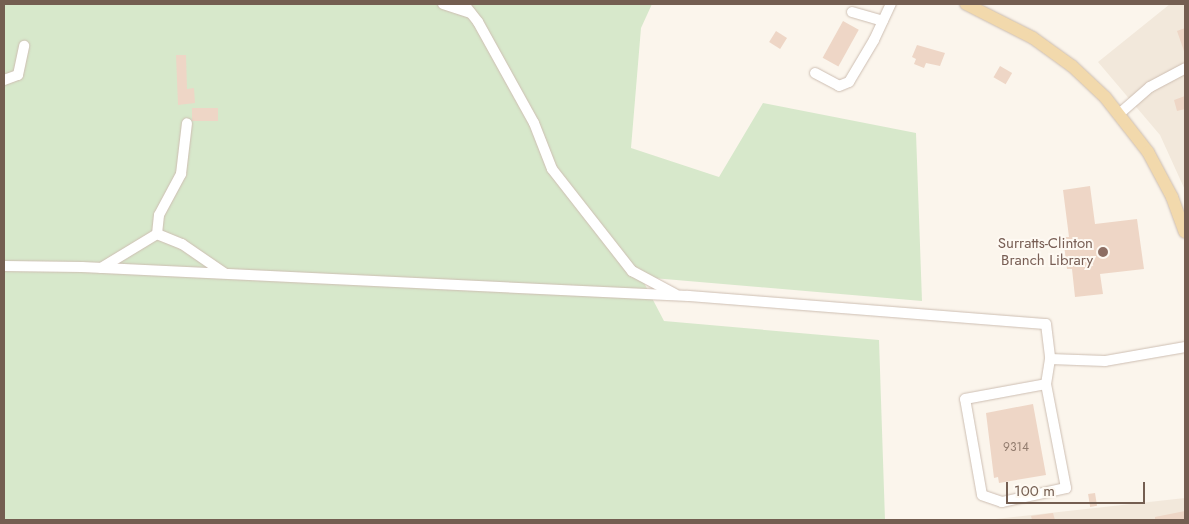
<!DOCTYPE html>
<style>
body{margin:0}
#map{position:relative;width:1189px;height:524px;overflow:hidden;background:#fbf5ec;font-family:Jost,sans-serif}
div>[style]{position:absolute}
.residential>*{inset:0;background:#f2e8db}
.green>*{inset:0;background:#d7e8cb}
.building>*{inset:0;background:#eed6c6;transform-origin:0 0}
.roads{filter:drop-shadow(0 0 1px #cdbeb2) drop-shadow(0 0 1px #cdbeb2)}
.minor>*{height:10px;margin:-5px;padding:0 5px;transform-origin:5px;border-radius:5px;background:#fff}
.major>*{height:12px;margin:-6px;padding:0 6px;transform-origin:6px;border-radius:6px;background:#f2d9ac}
.dots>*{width:14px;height:14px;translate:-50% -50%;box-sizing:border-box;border:2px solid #fef9f2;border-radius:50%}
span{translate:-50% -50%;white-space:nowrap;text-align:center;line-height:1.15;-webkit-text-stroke:4px #fef9f2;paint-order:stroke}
.number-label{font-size:12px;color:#927c6e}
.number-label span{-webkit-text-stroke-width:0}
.education-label{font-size:15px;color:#785e54}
.right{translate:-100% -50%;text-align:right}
.frame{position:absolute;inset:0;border:5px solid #745e51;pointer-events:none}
.scale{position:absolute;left:1006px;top:482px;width:139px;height:22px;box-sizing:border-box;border:2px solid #745e51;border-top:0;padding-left:6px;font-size:15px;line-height:18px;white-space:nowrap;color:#745e51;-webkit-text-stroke:4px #fef9f2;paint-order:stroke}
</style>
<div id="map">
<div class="residential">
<div style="clip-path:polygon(1170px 4px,1185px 4px,1185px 190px,1160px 135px,1098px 62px)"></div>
<div style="clip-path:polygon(1185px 498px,1185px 520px,987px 520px)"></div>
</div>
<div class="green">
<div style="clip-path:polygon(4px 4px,652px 4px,641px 28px,631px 148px,719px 177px,763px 103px,916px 133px,922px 301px,641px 277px,664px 321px,879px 340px,885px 520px,4px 520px)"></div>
</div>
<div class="building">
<div style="left:843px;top:21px;width:18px;height:42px;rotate:29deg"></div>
<div style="clip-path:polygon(1185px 28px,1185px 50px,1184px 51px,1177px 31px)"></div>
<div style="left:776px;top:31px;width:13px;height:13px;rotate:32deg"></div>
<div style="clip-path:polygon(917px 45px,945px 53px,940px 66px,926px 63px,924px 68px,914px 64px,916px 59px,912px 57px)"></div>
<div style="clip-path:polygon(176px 55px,186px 55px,187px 89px,194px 88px,195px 103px,178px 105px)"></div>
<div style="left:1000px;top:66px;width:14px;height:13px;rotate:30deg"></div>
<div style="clip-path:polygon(1185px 96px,1185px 109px,1177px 111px,1174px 100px)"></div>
<div style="left:192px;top:108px;width:26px;height:13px"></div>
<div style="clip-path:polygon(1090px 186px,1095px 224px,1137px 219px,1144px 269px,1100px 274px,1103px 294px,1075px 297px,1072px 269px,1067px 269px,1063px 237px,1069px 237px,1063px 190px)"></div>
<div style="clip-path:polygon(1033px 404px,1046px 475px,999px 483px,998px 477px,994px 478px,986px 413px)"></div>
<div style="left:1095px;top:493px;width:13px;height:7px;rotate:81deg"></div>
<div style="clip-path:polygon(1185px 511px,1185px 520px,1155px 520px,1155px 517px)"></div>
<div style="clip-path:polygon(1053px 513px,1055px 520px,1032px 520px,1031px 516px)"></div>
</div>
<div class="roads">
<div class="minor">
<div style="left:443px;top:4px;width:29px;rotate:18deg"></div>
<div style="left:464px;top:4px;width:23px;rotate:52deg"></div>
<div style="left:478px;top:22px;width:115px;rotate:61deg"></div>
<div style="left:534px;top:123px;width:49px;rotate:68.6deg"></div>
<div style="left:552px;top:169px;width:130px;rotate:51.9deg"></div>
<div style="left:632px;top:271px;width:49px;rotate:28.1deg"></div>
<div style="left:852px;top:12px;width:32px;rotate:16deg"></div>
<div style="left:815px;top:73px;width:27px;rotate:28deg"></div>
<div style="left:839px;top:86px;width:11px;rotate:-22deg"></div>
<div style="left:849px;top:82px;width:49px;rotate:-59.2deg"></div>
<div style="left:874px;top:40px;width:40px;rotate:-65deg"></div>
<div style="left:4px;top:80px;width:15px;rotate:-20deg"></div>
<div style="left:18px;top:75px;width:30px;rotate:-78deg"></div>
<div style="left:1119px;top:114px;width:41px;rotate:-41.1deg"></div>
<div style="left:1150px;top:87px;width:40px;rotate:-28deg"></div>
<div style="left:157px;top:234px;width:19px;rotate:-84deg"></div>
<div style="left:159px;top:215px;width:47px;rotate:-61.8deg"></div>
<div style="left:181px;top:174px;width:51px;rotate:-83.3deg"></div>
<div style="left:4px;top:266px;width:78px;rotate:0.7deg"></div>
<div style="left:82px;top:267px;width:607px;rotate:2.74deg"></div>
<div style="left:688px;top:296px;width:359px;rotate:4.5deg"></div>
<div style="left:1046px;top:324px;width:35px;rotate:83deg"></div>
<div style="left:1050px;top:359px;width:25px;rotate:99deg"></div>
<div style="left:1046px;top:384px;width:106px;rotate:79.1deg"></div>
<div style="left:1066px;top:488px;width:66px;rotate:167.7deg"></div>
<div style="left:1002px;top:502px;width:21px;rotate:-161deg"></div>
<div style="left:982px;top:495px;width:97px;rotate:-100deg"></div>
<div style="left:965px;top:399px;width:82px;rotate:-10.5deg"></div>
<div style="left:101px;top:268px;width:66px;rotate:-31.3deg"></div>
<div style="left:157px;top:234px;width:27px;rotate:22deg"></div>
<div style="left:182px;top:244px;width:51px;rotate:34.6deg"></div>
<div style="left:1050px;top:359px;width:55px;rotate:2.1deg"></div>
<div style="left:1105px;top:361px;width:81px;rotate:-9.9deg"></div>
</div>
<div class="major">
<div style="left:966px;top:4px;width:75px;rotate:26.9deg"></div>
<div style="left:1033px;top:38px;width:48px;rotate:35.7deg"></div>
<div style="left:1072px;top:66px;width:45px;rotate:43.2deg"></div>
<div style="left:1105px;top:97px;width:70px;rotate:52deg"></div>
<div style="left:1148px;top:152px;width:51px;rotate:61.9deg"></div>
<div style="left:1172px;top:197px;width:37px;rotate:70deg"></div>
</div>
</div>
<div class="dots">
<div style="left:1103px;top:252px;background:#8d6e63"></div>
</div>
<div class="number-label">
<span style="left:1016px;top:448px">9314</span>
</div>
<div class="education-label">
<span class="right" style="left:1093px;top:252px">Surratts-Clinton<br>Branch Library</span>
</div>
<div class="frame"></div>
<div class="scale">100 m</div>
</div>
